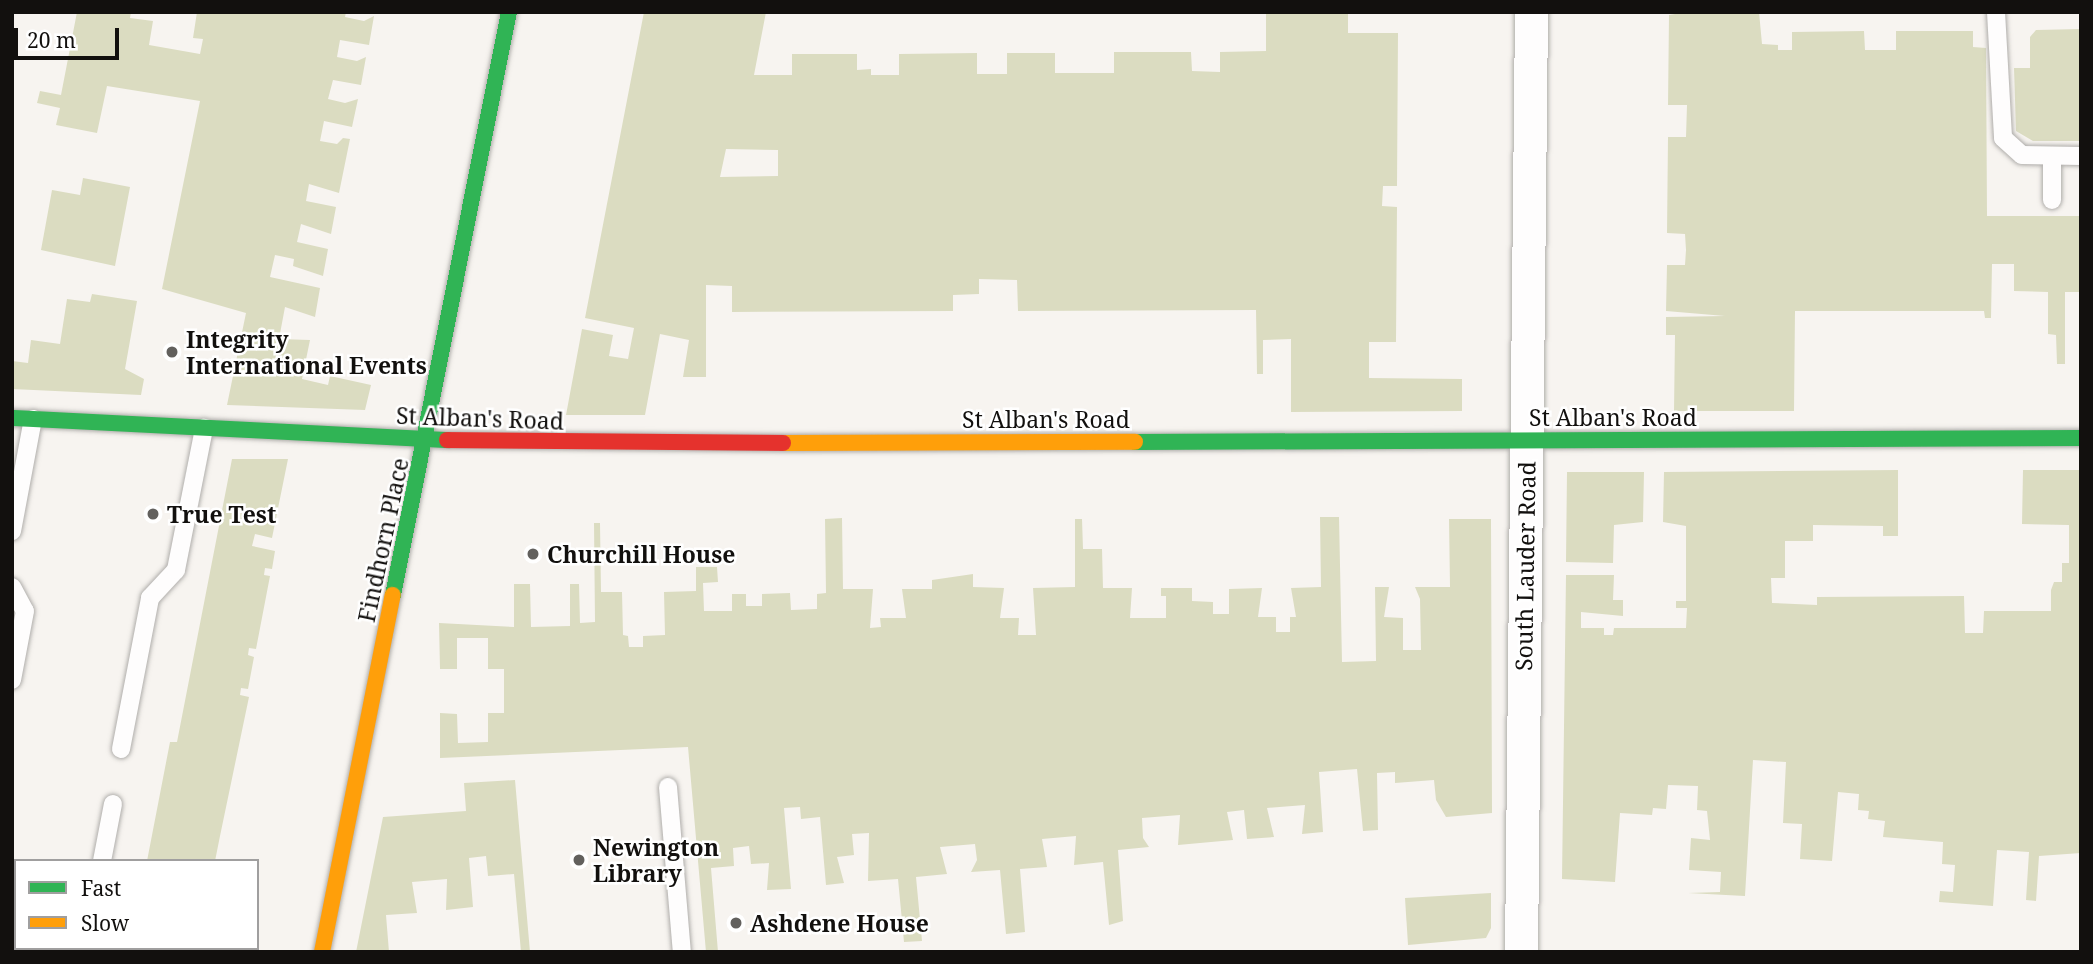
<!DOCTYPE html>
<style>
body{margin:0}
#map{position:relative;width:2093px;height:964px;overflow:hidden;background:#f7f4f0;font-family:"Noto Serif",serif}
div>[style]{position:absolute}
.green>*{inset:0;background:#dbdcc1}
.roads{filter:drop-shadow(0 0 2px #b0aeab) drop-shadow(0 0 2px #b0aeab)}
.lane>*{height:18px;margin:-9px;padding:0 9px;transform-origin:9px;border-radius:9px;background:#fefdfd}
.street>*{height:33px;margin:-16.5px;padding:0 16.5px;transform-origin:16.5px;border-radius:16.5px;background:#fefdfd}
.fast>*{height:16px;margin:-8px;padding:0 8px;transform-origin:8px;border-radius:8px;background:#30b455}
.slow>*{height:16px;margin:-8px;padding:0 8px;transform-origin:8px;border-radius:8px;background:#ff9f0a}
.jam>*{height:16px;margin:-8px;padding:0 8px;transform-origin:8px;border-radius:8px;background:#e5322d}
.dots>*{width:19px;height:19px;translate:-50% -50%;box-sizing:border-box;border:4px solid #fff;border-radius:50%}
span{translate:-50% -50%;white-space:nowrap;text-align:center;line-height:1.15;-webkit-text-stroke:5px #fff;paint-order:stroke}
.poi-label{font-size:23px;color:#12100e;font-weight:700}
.left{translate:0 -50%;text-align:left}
.street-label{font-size:23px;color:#12100e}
.frame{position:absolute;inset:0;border:14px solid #12100e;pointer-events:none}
.legend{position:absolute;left:14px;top:859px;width:245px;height:91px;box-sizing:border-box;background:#fff;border:2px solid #a09f9f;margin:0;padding:9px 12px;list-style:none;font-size:21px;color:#12100e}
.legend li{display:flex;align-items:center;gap:14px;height:35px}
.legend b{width:35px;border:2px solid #a09f9f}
.scale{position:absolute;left:14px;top:28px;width:105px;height:32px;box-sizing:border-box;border:4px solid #12100e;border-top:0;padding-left:9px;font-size:21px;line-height:24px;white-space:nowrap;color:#12100e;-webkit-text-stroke:5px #fff;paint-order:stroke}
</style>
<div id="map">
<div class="green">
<div style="clip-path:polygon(77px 12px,131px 12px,130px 18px,153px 21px,149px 45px,200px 54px,203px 39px,193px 38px,197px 12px,346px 12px,345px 17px,364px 21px,374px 16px,369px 45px,340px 40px,337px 57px,357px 61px,366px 57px,361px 85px,333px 80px,328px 99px,345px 103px,358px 99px,352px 127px,324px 121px,320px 141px,337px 144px,343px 138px,350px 139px,339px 193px,309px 184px,306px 201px,336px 207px,331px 234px,301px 224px,297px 242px,328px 249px,323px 276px,293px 266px,294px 259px,275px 255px,270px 277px,320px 288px,315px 317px,285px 307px,279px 339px,310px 340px,302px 379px,328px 385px,330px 376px,371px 385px,365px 410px,227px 405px,246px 313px,162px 289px,200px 101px,107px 86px,97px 133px,56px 125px,60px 108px,37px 103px,40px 91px,61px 95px)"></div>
<div style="clip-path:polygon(evenodd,644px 12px,766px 12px,754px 75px,792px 75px,792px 54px,857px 54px,857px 70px,871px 69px,871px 75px,899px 75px,899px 54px,977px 53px,977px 74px,1007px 74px,1007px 53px,1055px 53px,1055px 73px,1114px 73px,1114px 52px,1191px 52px,1192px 71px,1220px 72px,1220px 52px,1266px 51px,1266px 14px,1289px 12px,1348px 12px,1348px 33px,1398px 33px,1397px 186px,1383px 186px,1382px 206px,1397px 207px,1396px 342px,1369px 342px,1369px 378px,1462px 379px,1462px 411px,1291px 412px,1291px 339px,1263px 340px,1263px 374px,1257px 374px,1256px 310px,1018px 311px,1017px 280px,979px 279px,979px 294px,953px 295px,953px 311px,732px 312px,732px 286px,706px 285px,706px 377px,683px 377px,689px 340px,660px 334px,645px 415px,566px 415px,582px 329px,613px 335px,609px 356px,628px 359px,634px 328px,585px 318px,644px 12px,726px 149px,778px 150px,778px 176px,720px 177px,726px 149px)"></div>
<div style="clip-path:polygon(1687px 12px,1759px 12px,1762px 44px,1778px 45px,1778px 50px,1792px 50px,1792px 32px,1864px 31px,1865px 50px,1896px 50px,1896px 31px,1973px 31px,1973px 47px,1986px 48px,1987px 216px,2081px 216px,2081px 292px,2065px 292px,2065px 364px,2057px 364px,2056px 335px,2048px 334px,2048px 292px,2014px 291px,2014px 264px,1992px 264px,1991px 318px,1985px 318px,1984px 311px,1795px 311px,1794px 411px,1674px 411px,1675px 335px,1666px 335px,1666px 317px,1725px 316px,1666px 311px,1667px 265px,1685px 265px,1686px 250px,1685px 234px,1667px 233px,1668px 137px,1686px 137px,1687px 105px,1668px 105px,1669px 15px)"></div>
<div style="clip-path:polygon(2081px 29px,2081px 141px,2033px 141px,2016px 131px,2014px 68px,2030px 68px,2030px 37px,2036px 30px)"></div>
<div style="clip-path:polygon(83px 178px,130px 187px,115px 266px,41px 250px,52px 190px,80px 195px)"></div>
<div style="clip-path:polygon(92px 294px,137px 301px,125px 369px,144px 379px,141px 395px,12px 389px,12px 361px,28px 363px,31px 340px,60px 344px,67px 299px,90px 302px)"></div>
<div style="clip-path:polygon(232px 459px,288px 459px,272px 538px,255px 534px,252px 546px,275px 551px,272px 569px,265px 568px,264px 575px,270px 576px,256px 649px,249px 648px,248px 655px,254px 657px,248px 689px,241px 688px,240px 695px,249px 697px,220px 836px,215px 861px,147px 861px,170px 742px,177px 742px)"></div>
<div style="clip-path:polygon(1898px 470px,1898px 536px,1883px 536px,1883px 526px,1813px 525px,1813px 541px,1785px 541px,1785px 578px,1771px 578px,1772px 603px,1817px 605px,1817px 597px,1964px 596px,1965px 633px,1983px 633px,1984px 611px,2051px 611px,2051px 590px,2054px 582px,2062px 582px,2062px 563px,2069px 563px,2069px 525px,2022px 524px,2023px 470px,2081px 470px,2081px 853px,2039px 856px,2036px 901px,2026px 900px,2029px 852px,1997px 850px,1993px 906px,1939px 902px,1940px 891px,1953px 892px,1955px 865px,1942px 864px,1943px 842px,1883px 837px,1885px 821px,1868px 819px,1869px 811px,1858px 810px,1859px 794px,1838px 792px,1832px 861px,1800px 859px,1802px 824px,1783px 823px,1786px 762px,1753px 760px,1745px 896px,1688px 893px,1720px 892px,1721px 872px,1689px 870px,1691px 838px,1710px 840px,1707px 811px,1697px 810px,1698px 786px,1668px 785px,1666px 809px,1653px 808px,1652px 815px,1620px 813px,1615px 882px,1562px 879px,1566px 575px,1614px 575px,1613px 600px,1623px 600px,1623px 616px,1581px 612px,1581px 628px,1604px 628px,1604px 635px,1613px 635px,1614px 628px,1686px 628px,1687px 608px,1676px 608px,1676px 601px,1686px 601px,1686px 526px,1663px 522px,1664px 472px)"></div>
<div style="clip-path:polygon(1567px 472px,1644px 472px,1643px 522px,1614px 525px,1613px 563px,1566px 562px)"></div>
<div style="clip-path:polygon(1320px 517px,1339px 517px,1342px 662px,1376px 661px,1375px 587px,1389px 587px,1384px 617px,1403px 618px,1403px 650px,1421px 650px,1420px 599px,1415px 587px,1450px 587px,1449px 519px,1491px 519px,1492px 813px,1446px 817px,1436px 800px,1434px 780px,1395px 783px,1395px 772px,1377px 773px,1378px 830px,1363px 831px,1357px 769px,1319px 772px,1323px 832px,1302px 834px,1305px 805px,1267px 808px,1274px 837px,1247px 839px,1244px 810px,1227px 812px,1233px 840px,1178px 845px,1180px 815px,1142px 818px,1143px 838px,1149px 847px,1118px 850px,1123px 921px,1109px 925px,1103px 862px,1074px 865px,1076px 836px,1042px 839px,1047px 867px,1020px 869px,1025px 932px,1006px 934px,1000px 870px,971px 872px,977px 860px,975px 844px,940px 847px,947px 874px,916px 877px,922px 941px,904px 942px,898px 879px,868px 881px,869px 833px,852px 834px,854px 855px,837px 857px,844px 883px,826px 885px,820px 817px,801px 819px,800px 807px,784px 808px,791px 889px,767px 890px,769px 863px,751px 864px,749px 846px,733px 848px,734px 866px,711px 868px,718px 952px,706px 952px,688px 747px,440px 758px,440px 713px,457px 714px,458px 743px,488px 742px,488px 713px,504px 713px,504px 669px,488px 669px,488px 638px,457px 638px,457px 669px,440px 669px,439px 623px,514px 627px,514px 584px,530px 584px,531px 627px,570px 626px,570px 584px,579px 584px,580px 623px,595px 622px,594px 523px,600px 523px,601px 592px,622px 592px,623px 635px,628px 636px,629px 647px,643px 647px,643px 636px,665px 635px,664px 592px,696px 591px,696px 567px,717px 567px,718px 582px,703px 583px,704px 611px,732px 611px,732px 594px,746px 594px,746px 606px,762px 606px,762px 594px,790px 593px,791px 610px,817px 609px,817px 594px,826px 593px,825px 519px,842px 518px,843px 589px,873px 589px,870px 628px,881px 627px,880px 618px,906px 618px,902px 589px,932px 589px,932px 580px,973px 574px,973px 587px,1004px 588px,1000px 618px,1019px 618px,1018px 635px,1036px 635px,1033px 588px,1075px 587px,1075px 519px,1082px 519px,1083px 549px,1102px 549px,1103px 588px,1132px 588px,1130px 618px,1166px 618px,1166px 596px,1161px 596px,1161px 588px,1192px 588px,1192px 601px,1213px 602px,1213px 614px,1229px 614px,1229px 589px,1262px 588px,1258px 617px,1276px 617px,1276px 632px,1290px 632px,1290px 617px,1296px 617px,1291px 588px,1321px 587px)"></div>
<div style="clip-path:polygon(515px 780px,530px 952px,521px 952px,514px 874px,488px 876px,486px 856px,469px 858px,473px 907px,446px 910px,447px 879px,412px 882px,417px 913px,386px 915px,389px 952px,356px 952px,383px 817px,466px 811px,464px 783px)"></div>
<div style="clip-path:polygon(1491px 893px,1491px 928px,1486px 938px,1408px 945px,1405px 898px)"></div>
</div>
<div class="roads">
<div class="lane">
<div style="left:1996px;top:12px;width:126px;rotate:86.8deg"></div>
<div style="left:2003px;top:138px;width:25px;rotate:42deg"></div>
<div style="left:2022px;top:155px;width:59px;rotate:1deg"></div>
<div style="left:2052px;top:200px;width:44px;rotate:-90deg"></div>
<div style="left:12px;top:531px;width:114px;rotate:-79.4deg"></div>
<div style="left:12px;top:587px;width:27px;rotate:62deg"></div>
<div style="left:25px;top:611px;width:70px;rotate:100.7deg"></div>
<div style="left:121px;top:749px;width:154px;rotate:-79.1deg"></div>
<div style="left:150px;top:598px;width:38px;rotate:-47deg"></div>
<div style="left:176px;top:570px;width:145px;rotate:-78.8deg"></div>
<div style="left:668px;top:787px;width:166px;rotate:85.2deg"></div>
<div style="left:102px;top:861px;width:58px;rotate:-79.1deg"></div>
<div style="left:100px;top:948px;width:5px;rotate:53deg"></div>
</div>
<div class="street">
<div style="left:1521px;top:952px;width:940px;rotate:-89.39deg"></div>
</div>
<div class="fast">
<div style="left:12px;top:418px;width:436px;rotate:2.9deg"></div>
<div style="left:1135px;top:442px;width:946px;rotate:-0.24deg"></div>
<div style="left:393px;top:595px;width:594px;rotate:-78.75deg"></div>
</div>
<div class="slow">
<div style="left:783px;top:443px;width:352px;rotate:-0.2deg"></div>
<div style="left:322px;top:952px;width:364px;rotate:-78.8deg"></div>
</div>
<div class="jam">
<div style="left:447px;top:440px;width:336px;rotate:0.5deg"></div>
</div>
</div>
<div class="dots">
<div style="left:172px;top:352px;background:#62605d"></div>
<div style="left:153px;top:514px;background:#62605d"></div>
<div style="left:533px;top:554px;background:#62605d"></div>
<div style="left:579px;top:860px;background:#62605d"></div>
<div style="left:736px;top:923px;background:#62605d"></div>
</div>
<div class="poi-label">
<span class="left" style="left:186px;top:352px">Integrity<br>International Events</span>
<span class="left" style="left:167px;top:514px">True Test</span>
<span class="left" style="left:547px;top:554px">Churchill House</span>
<span class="left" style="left:593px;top:860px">Newington<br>Library</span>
<span class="left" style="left:750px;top:923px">Ashdene House</span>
</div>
<div class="street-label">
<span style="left:1613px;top:417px">St Alban's Road</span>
<span style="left:480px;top:418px;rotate:2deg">St Alban's Road</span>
<span style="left:1046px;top:419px">St Alban's Road</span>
<span style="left:383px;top:540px;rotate:-78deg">Findhorn Place</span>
<span style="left:1525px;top:566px;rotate:-89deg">South Lauder Road</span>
</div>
<div class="frame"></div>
<ul class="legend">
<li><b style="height:9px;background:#30b455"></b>Fast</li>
<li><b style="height:9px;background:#ff9f0a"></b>Slow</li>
</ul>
<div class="scale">20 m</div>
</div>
